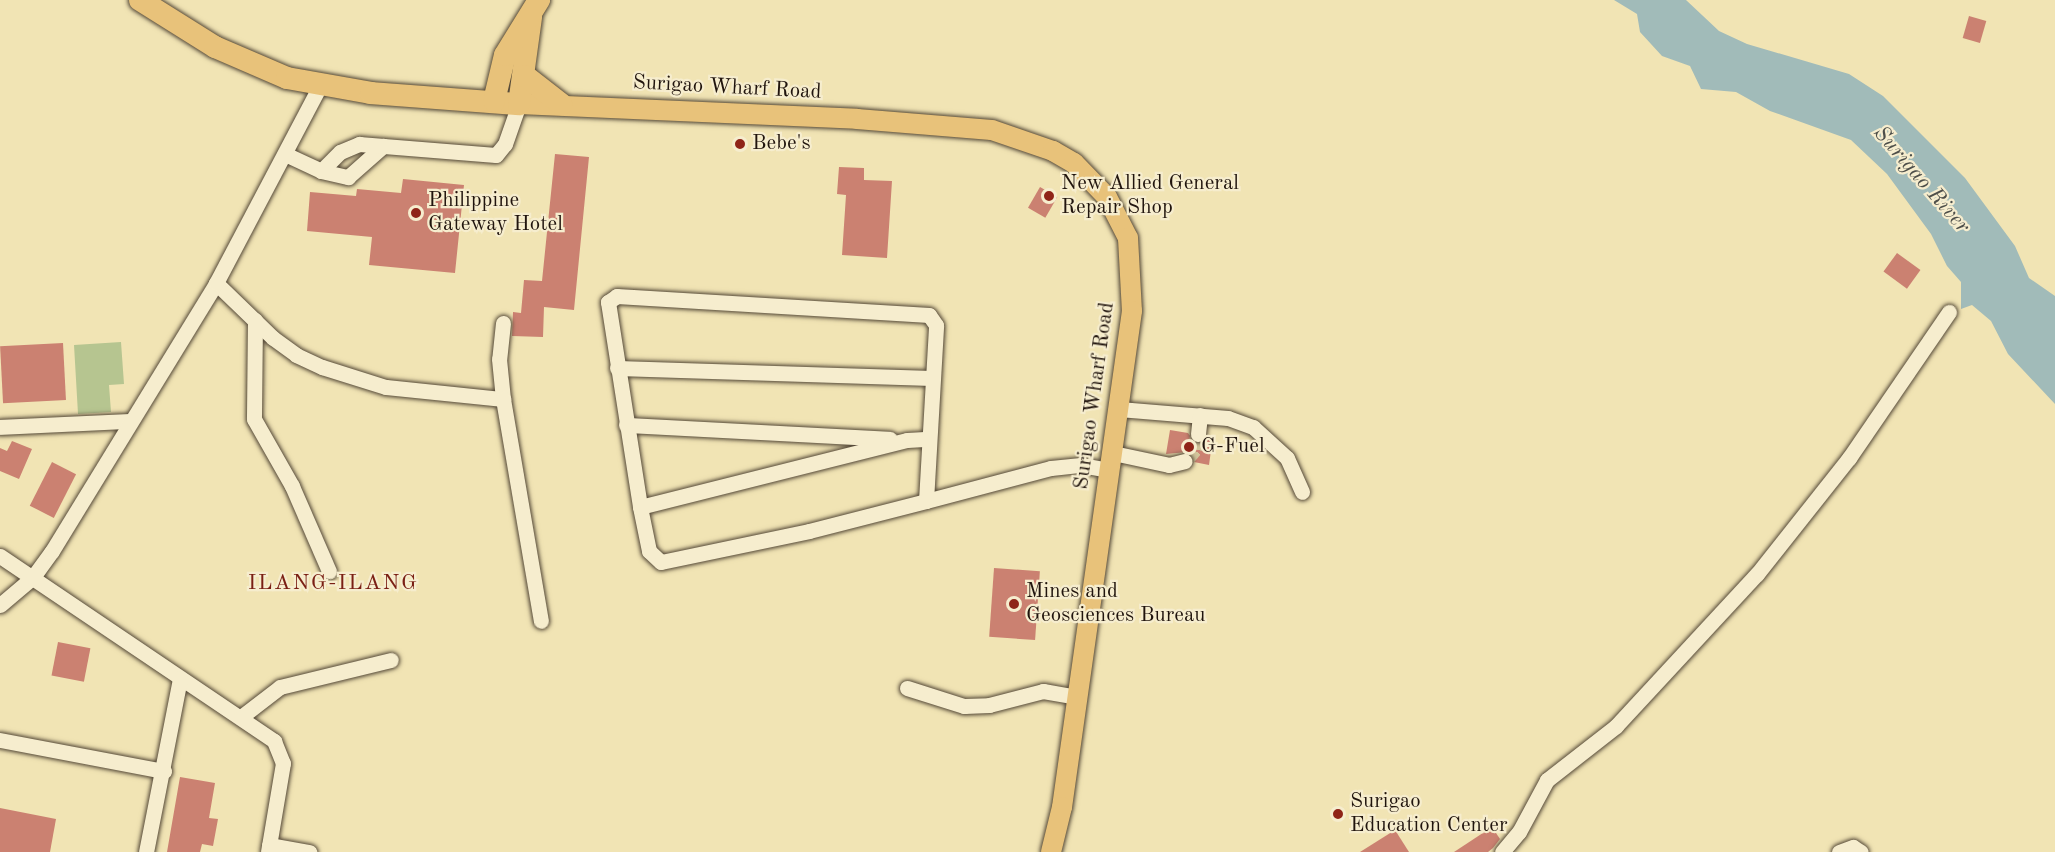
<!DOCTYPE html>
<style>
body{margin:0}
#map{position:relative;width:2055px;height:852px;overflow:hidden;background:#f1e4b4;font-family:"Old Standard TT",serif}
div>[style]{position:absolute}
.green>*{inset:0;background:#b6c590}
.water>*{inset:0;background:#a1bbb9}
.building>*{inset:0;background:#cb8171;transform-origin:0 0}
.minor-tunnel>*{height:15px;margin-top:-7.5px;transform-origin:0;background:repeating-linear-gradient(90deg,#d2c59b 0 15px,transparent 0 23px)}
.roads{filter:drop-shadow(0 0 2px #544837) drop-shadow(0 0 2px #544837)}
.minor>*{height:15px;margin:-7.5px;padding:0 7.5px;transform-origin:7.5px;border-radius:7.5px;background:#f6edce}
.major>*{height:20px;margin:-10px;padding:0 10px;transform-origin:10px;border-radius:10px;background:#e8c27a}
.highway>*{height:22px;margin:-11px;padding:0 11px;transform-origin:11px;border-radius:11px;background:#e8c27a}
.dots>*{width:16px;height:16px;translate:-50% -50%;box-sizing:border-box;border:3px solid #f6edce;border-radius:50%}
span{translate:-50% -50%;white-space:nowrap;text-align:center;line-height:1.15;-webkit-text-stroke:4.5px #f6edce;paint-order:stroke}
.street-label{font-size:21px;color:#20140d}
.poi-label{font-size:21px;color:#20140d}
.left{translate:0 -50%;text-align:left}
.water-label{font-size:22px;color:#4d4e49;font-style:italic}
.neighbourhood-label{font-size:22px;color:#7a1f14;letter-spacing:1.5px}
</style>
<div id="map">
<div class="green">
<div style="clip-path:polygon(121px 342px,124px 384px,109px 385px,111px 412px,78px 414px,74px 345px)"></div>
</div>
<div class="water">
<div style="clip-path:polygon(1614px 0,1686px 0,1719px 31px,1747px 44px,1849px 74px,1883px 96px,1965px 178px,2015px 246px,2029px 278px,2055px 296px,2055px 404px,2008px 354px,1991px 321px,1972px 305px,1961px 309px,1961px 282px,1947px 266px,1931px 234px,1887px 174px,1851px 140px,1770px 111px,1736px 92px,1701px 89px,1690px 66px,1662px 56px,1640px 32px,1637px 14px)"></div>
</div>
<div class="building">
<div style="left:1969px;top:16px;width:18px;height:23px;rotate:16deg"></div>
<div style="clip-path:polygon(555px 154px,589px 157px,574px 310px,544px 307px,543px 337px,512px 336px,513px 312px,521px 313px,524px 280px,542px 281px)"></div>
<div style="clip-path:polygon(839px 167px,864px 168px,864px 180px,892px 181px,887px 258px,842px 255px,846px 195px,837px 194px)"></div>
<div style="clip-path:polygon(403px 179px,464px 185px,455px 273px,369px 265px,372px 237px,307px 231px,310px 192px,356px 196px,357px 189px,401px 193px)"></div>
<div style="left:1040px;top:187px;width:20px;height:24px;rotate:30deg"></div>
<div style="left:1897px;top:253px;width:29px;height:23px;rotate:36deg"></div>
<div style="left:63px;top:343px;width:57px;height:63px;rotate:87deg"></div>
<div style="clip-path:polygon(1170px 430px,1188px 433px,1196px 444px,1208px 436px,1213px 436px,1209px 465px,1194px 462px,1187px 452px,1166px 454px)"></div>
<div style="clip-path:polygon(12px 441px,32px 449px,19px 479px,0 471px,0 448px,7px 451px)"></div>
<div style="left:52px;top:462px;width:27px;height:49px;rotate:27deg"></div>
<div style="left:994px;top:568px;width:46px;height:69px;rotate:4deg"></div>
<div style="left:58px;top:642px;width:33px;height:34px;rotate:11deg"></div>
<div style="clip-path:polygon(180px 777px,215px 783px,209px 818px,218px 819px,213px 846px,202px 844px,200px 852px,167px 852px)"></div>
<div style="clip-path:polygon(0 808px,56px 819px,50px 852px,0 852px)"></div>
<div style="clip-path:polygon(1492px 827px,1500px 839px,1493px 848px,1488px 852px,1454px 852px)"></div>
<div style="clip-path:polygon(1395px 830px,1409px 852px,1360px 852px)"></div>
</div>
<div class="minor-tunnel">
<div style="left:1185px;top:461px;width:16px;rotate:-50deg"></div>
<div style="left:1195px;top:449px;width:15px;rotate:-79deg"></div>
</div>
<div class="roads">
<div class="minor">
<div style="left:285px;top:154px;width:40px;rotate:25deg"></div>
<div style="left:321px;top:171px;width:28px;rotate:13deg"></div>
<div style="left:348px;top:177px;width:47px;rotate:-41.5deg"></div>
<div style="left:321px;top:171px;width:27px;rotate:-45deg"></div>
<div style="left:340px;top:152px;width:21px;rotate:-23deg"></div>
<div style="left:359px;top:144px;width:137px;rotate:4.6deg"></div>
<div style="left:496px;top:155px;width:14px;rotate:-51deg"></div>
<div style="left:505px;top:144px;width:42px;rotate:-70.7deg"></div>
<div style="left:216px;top:283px;width:79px;rotate:44deg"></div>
<div style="left:273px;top:338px;width:29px;rotate:36deg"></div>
<div style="left:296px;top:355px;width:29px;rotate:25deg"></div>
<div style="left:322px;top:367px;width:67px;rotate:17.4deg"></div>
<div style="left:386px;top:387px;width:118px;rotate:5.9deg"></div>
<div style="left:255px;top:320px;width:99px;rotate:90.6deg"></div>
<div style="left:254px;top:419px;width:77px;rotate:60.4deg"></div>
<div style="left:292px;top:486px;width:93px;rotate:66.5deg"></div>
<div style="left:503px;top:323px;width:36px;rotate:96deg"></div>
<div style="left:499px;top:359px;width:40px;rotate:84.3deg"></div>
<div style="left:503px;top:399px;width:225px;rotate:80.3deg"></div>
<div style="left:617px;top:368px;width:315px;rotate:1.8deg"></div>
<div style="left:1119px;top:409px;width:109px;rotate:4.7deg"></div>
<div style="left:1228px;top:418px;width:27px;rotate:20deg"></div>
<div style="left:1253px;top:427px;width:46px;rotate:42.4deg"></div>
<div style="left:1287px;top:458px;width:37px;rotate:66deg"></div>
<div style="left:626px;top:425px;width:264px;rotate:3deg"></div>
<div style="left:0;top:427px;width:128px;rotate:-2.7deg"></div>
<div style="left:1198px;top:434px;width:19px;rotate:-84deg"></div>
<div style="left:1113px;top:453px;width:57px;rotate:12.1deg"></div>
<div style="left:1169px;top:465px;width:16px;rotate:-14deg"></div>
<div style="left:926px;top:501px;width:176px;rotate:-86.7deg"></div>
<div style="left:936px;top:325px;width:12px;rotate:-125deg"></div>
<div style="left:929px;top:315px;width:313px;rotate:-176.5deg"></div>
<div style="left:617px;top:296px;width:11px;rotate:146deg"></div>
<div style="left:608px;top:302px;width:207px;rotate:81.1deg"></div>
<div style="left:640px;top:507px;width:45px;rotate:78.4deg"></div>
<div style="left:649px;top:551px;width:16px;rotate:43deg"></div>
<div style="left:661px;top:562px;width:151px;rotate:-11.8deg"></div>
<div style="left:809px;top:531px;width:121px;rotate:-14.4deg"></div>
<div style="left:926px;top:501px;width:129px;rotate:-14.8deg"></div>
<div style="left:1051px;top:468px;width:30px;rotate:-6deg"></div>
<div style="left:1081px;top:465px;width:29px;rotate:10deg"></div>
<div style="left:640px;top:507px;width:275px;rotate:-14.1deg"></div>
<div style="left:907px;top:440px;width:22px;rotate:-3deg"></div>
<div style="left:0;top:556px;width:331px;rotate:34deg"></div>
<div style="left:274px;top:741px;width:24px;rotate:68deg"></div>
<div style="left:283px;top:763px;width:90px;rotate:99.6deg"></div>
<div style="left:0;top:605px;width:43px;rotate:-40.3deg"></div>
<div style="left:33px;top:577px;width:32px;rotate:-54deg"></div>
<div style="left:52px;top:551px;width:314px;rotate:-58.5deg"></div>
<div style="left:216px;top:283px;width:223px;rotate:-62.2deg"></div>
<div style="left:907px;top:688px;width:60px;rotate:17.5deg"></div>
<div style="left:964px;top:706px;width:25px;rotate:-2deg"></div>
<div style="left:989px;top:705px;width:56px;rotate:-14.5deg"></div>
<div style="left:1043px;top:691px;width:34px;rotate:10deg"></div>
<div style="left:241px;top:717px;width:49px;rotate:-37.6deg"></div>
<div style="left:280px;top:687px;width:114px;rotate:-13.7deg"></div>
<div style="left:0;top:740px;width:167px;rotate:10.7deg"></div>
<div style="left:269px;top:845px;width:41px;rotate:9.9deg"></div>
<div style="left:146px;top:852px;width:177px;rotate:-78.9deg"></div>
<div style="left:1502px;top:852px;width:26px;rotate:-50deg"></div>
<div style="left:1519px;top:832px;width:59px;rotate:-61.7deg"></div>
<div style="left:1547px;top:780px;width:88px;rotate:-38deg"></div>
<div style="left:1616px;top:726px;width:207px;rotate:-47.2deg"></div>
<div style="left:1757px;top:574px;width:148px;rotate:-51.6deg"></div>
<div style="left:1849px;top:458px;width:177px;rotate:-55.6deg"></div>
<div style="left:1839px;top:852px;width:15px;rotate:-20deg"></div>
<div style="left:1853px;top:847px;width:9px;rotate:32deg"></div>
</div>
<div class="major">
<div style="left:519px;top:104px;width:338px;rotate:2.5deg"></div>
<div style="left:857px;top:119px;width:135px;rotate:4.7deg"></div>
<div style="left:992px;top:130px;width:65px;rotate:19deg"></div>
<div style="left:1053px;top:151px;width:24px;rotate:30deg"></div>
<div style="left:1074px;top:163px;width:47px;rotate:45.9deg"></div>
<div style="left:1107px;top:197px;width:46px;rotate:62.9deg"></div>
<div style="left:1128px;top:238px;width:73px;rotate:86.9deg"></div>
<div style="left:1132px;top:311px;width:501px;rotate:98.03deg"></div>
<div style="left:1062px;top:807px;width:46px;rotate:103.7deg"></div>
</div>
<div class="highway">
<div style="left:140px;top:0;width:89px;rotate:32.1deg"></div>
<div style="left:215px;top:47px;width:78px;rotate:23.3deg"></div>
<div style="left:287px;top:78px;width:85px;rotate:10.1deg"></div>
<div style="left:371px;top:93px;width:148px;rotate:4.3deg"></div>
<div style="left:519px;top:104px;width:88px;rotate:-82.1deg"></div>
<div style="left:525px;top:76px;width:46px;rotate:37.9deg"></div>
<div style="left:494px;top:101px;width:47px;rotate:-76.6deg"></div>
<div style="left:505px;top:55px;width:65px;rotate:-58.3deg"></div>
</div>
</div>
<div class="dots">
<div style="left:740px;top:144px;background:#8f2418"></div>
<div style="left:1049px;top:196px;background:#8f2418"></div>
<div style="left:416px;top:213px;background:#8f2418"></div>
<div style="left:1189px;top:447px;background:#8f2418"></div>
<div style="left:1014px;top:604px;background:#8f2418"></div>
<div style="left:1338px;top:814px;background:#8f2418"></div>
</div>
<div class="street-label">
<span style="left:727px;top:88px;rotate:3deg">Surigao Wharf Road</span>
<span style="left:1095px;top:396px;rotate:-82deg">Surigao Wharf Road</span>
</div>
<div class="poi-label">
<span class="left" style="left:752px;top:144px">Bebe's</span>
<span class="left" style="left:1061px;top:196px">New Allied General<br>Repair Shop</span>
<span class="left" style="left:428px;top:213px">Philippine<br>Gateway Hotel</span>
<span class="left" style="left:1201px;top:447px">G-Fuel</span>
<span class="left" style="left:1026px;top:604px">Mines and<br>Geosciences Bureau</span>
<span class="left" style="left:1350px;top:814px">Surigao<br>Education Center</span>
</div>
<div class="water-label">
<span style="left:1921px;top:180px;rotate:49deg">Surigao River</span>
</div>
<div class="neighbourhood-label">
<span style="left:333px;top:584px">ILANG-ILANG</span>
</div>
</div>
